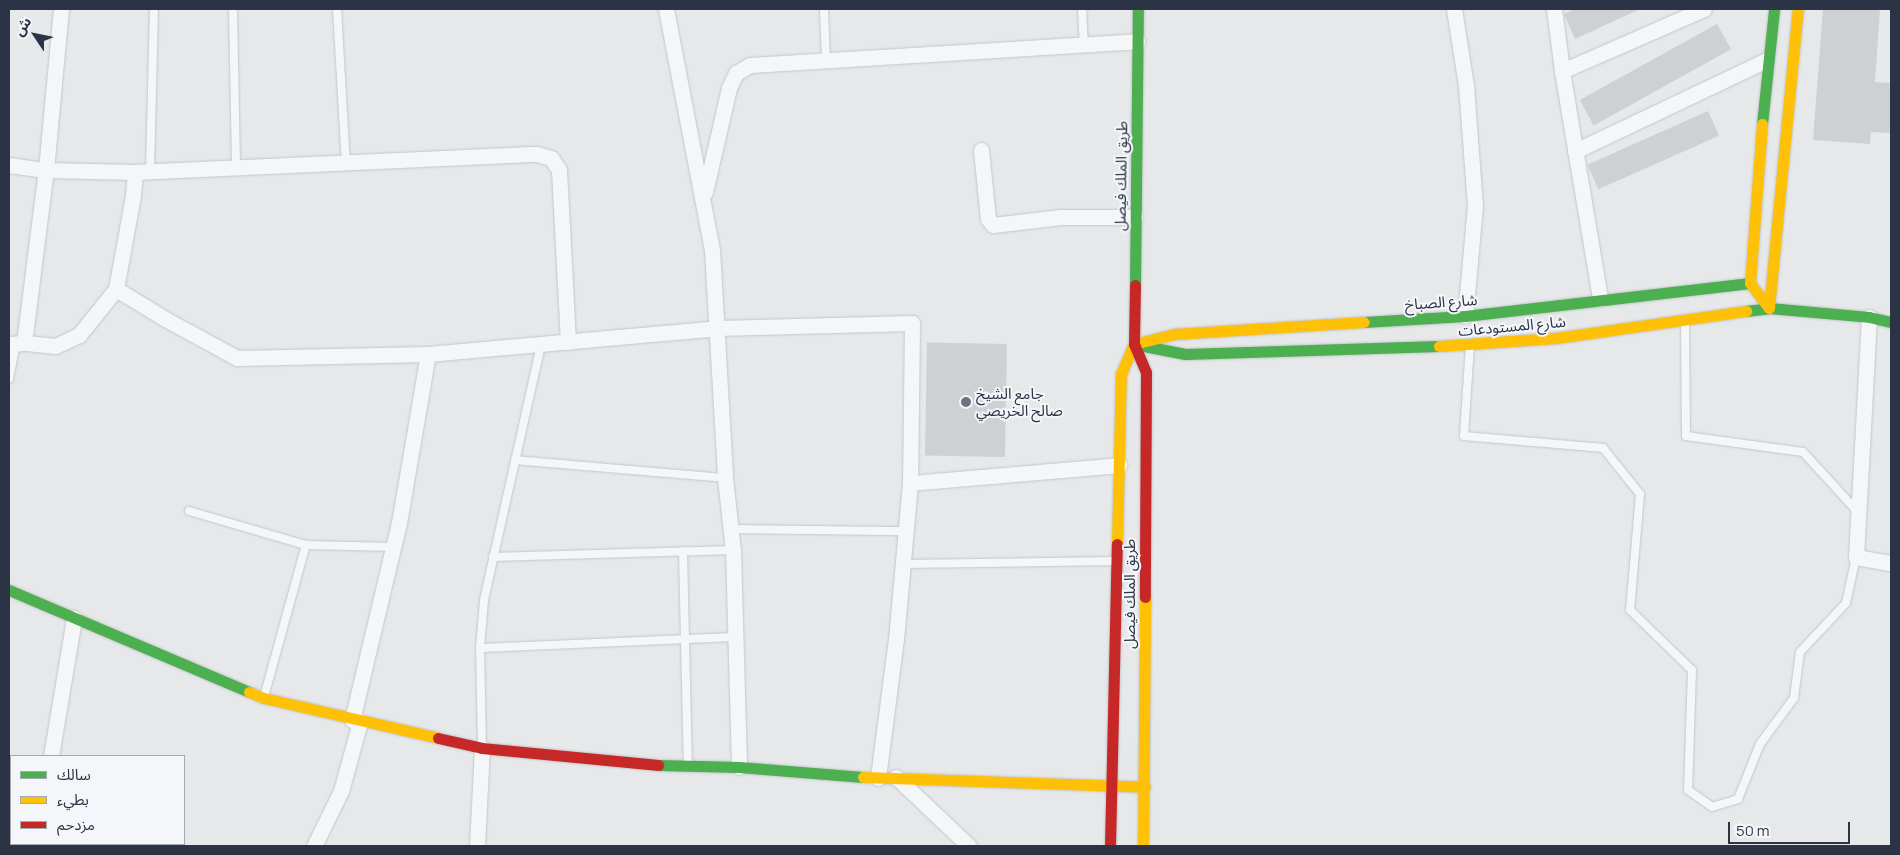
<!DOCTYPE html>
<meta charset="utf-8">
<style>
body{margin:0}
#map{position:relative;width:1900px;height:855px;overflow:hidden;background:#e6e8ea;font-family:Manrope,"Noto Sans Arabic",sans-serif}
div>[style]{position:absolute}
.building>*{inset:0;background:#ced0d3;transform-origin:0 0}
.roads{filter:drop-shadow(0 0 1px #c4c6c8) drop-shadow(0 0 1px #c4c6c8)}
.lane>*{height:8px;margin:-4px;padding:0 4px;transform-origin:4px;border-radius:4px;background:#f5f6f7}
.street>*{height:15px;margin:-7.5px;padding:0 7.5px;transform-origin:7.5px;border-radius:7.5px;background:#f5f6f7}
.fast>*{height:11px;margin:-5.5px;padding:0 5.5px;transform-origin:5.5px;border-radius:5.5px;background:#4caf50}
.slow>*{height:11px;margin:-5.5px;padding:0 5.5px;transform-origin:5.5px;border-radius:5.5px;background:#ffc107}
.jam>*{height:11px;margin:-5.5px;padding:0 5.5px;transform-origin:5.5px;border-radius:5.5px;background:#c62828}
.dots>*{width:14px;height:14px;translate:-50% -50%;box-sizing:border-box;border:2px solid #f4f6f9;border-radius:50%}
span{translate:-50% -50%;white-space:nowrap;text-align:center;line-height:1.15;-webkit-text-stroke:4px #f4f6f9;paint-order:stroke}
.street-label{font-size:15px;color:#2b3445}
.poi-label{font-size:15px;color:#2b3445}
.left{translate:0 -50%;text-align:left}
.frame{position:absolute;inset:0;border:10px solid #2b3445;pointer-events:none}
.legend{position:absolute;left:10px;top:755px;width:175px;height:90px;box-sizing:border-box;background:#f4f6f9;border:1px solid #a4a8b1;margin:0;padding:6px 9px;list-style:none;font-size:15px;color:#2b3445}
.legend li{display:flex;align-items:center;gap:10px;height:25px}
.legend b{width:25px;border:1px solid #a4a8b1}
.north{position:absolute;left:10px;top:10px;width:50px;height:50px;-webkit-text-stroke:4px #f4f6f9;paint-order:stroke;rotate:304deg;font-size:14px;font-weight:700;line-height:20px;text-align:center;color:#2b3445}
.north::after{content:'';display:block;margin:auto;width:18px;height:22px;background:#2b3445;clip-path:polygon(50% 0,100% 100%,50% 72%,0 100%)}
.scale{position:absolute;left:1728px;top:822px;width:122px;height:22px;box-sizing:border-box;border:2px solid #2b3445;border-top:0;padding-left:6px;font-size:15px;line-height:18px;white-space:nowrap;color:#2b3445;-webkit-text-stroke:4px #f4f6f9;paint-order:stroke}
</style>
<div id="map">
<div class="building">
<div style="clip-path:polygon(1575px 9px,1640px 9px,1575px 39px,1564px 14px)"></div>
<div style="clip-path:polygon(1823px 9px,1880px 9px,1875px 82px,1891px 83px,1891px 133px,1871px 132px,1870px 144px,1813px 140px)"></div>
<div style="left:1717px;top:24px;width:29px;height:157px;rotate:61deg"></div>
<div style="left:1708px;top:111px;width:27px;height:132px;rotate:66deg"></div>
<div style="left:1007px;top:344px;width:113px;height:80px;rotate:91deg"></div>
</div>
<div class="roads">
<div class="lane">
<div style="left:233px;top:9px;width:159px;rotate:88.9deg"></div>
<div style="left:337px;top:9px;width:154px;rotate:86.7deg"></div>
<div style="left:824px;top:9px;width:51px;rotate:87.8deg"></div>
<div style="left:1082px;top:9px;width:36px;rotate:87deg"></div>
<div style="left:150px;top:171px;width:162px;rotate:-88.6deg"></div>
<div style="left:1685px;top:321px;width:115px;rotate:89.5deg"></div>
<div style="left:1686px;top:436px;width:118px;rotate:7.8deg"></div>
<div style="left:1803px;top:452px;width:80px;rotate:47.5deg"></div>
<div style="left:1470px;top:345px;width:91px;rotate:93.8deg"></div>
<div style="left:1464px;top:436px;width:140px;rotate:4.9deg"></div>
<div style="left:1603px;top:448px;width:59px;rotate:51.2deg"></div>
<div style="left:1640px;top:494px;width:116px;rotate:94.9deg"></div>
<div style="left:1630px;top:610px;width:86px;rotate:44.1deg"></div>
<div style="left:1692px;top:670px;width:120px;rotate:91.9deg"></div>
<div style="left:1688px;top:790px;width:29px;rotate:35deg"></div>
<div style="left:1712px;top:807px;width:27px;rotate:-17deg"></div>
<div style="left:1738px;top:799px;width:59px;rotate:-68.2deg"></div>
<div style="left:1760px;top:744px;width:57px;rotate:-53.5deg"></div>
<div style="left:1794px;top:698px;width:46px;rotate:-82.6deg"></div>
<div style="left:1800px;top:652px;width:67px;rotate:-46.8deg"></div>
<div style="left:1846px;top:603px;width:47px;rotate:-77.7deg"></div>
<div style="left:9px;top:379px;width:36px;rotate:-79deg"></div>
<div style="left:515px;top:460px;width:211px;rotate:4.9deg"></div>
<div style="left:189px;top:511px;width:122px;rotate:16.2deg"></div>
<div style="left:306px;top:545px;width:88px;rotate:1.3deg"></div>
<div style="left:731px;top:529px;width:174px;rotate:0.7deg"></div>
<div style="left:683px;top:551px;width:213px;rotate:88.7deg"></div>
<div style="left:493px;top:557px;width:240px;rotate:-1.7deg"></div>
<div style="left:902px;top:564px;width:213px;rotate:-0.8deg"></div>
<div style="left:480px;top:648px;width:255px;rotate:-2.5deg"></div>
<div style="left:264px;top:697px;width:158px;rotate:-74.6deg"></div>
<div style="left:482px;top:748px;width:100px;rotate:-91.1deg"></div>
<div style="left:480px;top:648px;width:48px;rotate:-85.2deg"></div>
<div style="left:484px;top:600px;width:262px;rotate:-77.4deg"></div>
</div>
<div class="street">
<div style="left:666px;top:9px;width:245px;rotate:79.2deg"></div>
<div style="left:712px;top:250px;width:228px;rotate:86.7deg"></div>
<div style="left:725px;top:478px;width:72px;rotate:83.7deg"></div>
<div style="left:733px;top:550px;width:217px;rotate:88.4deg"></div>
<div style="left:1454px;top:9px;width:78px;rotate:81.1deg"></div>
<div style="left:1466px;top:86px;width:119px;rotate:85.7deg"></div>
<div style="left:1475px;top:205px;width:111px;rotate:95.1deg"></div>
<div style="left:1554px;top:9px;width:63px;rotate:82.6deg"></div>
<div style="left:1562px;top:71px;width:231px;rotate:80.5deg"></div>
<div style="left:1562px;top:71px;width:155px;rotate:-23.6deg"></div>
<div style="left:981px;top:150px;width:69px;rotate:84.2deg"></div>
<div style="left:988px;top:219px;width:8px;rotate:50deg"></div>
<div style="left:993px;top:225px;width:68px;rotate:-6.7deg"></div>
<div style="left:1061px;top:217px;width:74px"></div>
<div style="left:1575px;top:151px;width:212px;rotate:-25.4deg"></div>
<div style="left:9px;top:165px;width:37px;rotate:8deg"></div>
<div style="left:46px;top:170px;width:89px;rotate:1.3deg"></div>
<div style="left:135px;top:172px;width:24px;rotate:95deg"></div>
<div style="left:133px;top:196px;width:95px;rotate:100.4deg"></div>
<div style="left:116px;top:289px;width:59px;rotate:128.8deg"></div>
<div style="left:79px;top:335px;width:26px;rotate:155deg"></div>
<div style="left:55px;top:346px;width:31px;rotate:-174deg"></div>
<div style="left:24px;top:343px;width:15px;rotate:176deg"></div>
<div style="left:135px;top:172px;width:402px;rotate:-2.6deg"></div>
<div style="left:537px;top:154px;width:15px;rotate:16deg"></div>
<div style="left:551px;top:158px;width:14px;rotate:56deg"></div>
<div style="left:559px;top:170px;width:172px;rotate:87deg"></div>
<div style="left:705px;top:192px;width:107px;rotate:-77deg"></div>
<div style="left:729px;top:88px;width:17px;rotate:-65deg"></div>
<div style="left:736px;top:73px;width:16px;rotate:-30deg"></div>
<div style="left:750px;top:65px;width:388px;rotate:-3.5deg"></div>
<div style="left:116px;top:289px;width:60px;rotate:31.3deg"></div>
<div style="left:167px;top:320px;width:80px;rotate:28.5deg"></div>
<div style="left:237px;top:358px;width:191px;rotate:-1.2deg"></div>
<div style="left:428px;top:354px;width:290px;rotate:-5.1deg"></div>
<div style="left:717px;top:328px;width:195px;rotate:-1.5deg"></div>
<div style="left:912px;top:323px;width:160px;rotate:90.7deg"></div>
<div style="left:910px;top:483px;width:157px;rotate:95.1deg"></div>
<div style="left:896px;top:639px;width:140px;rotate:97.4deg"></div>
<div style="left:1869px;top:317px;width:240px;rotate:93.1deg"></div>
<div style="left:1856px;top:557px;width:36px;rotate:10deg"></div>
<div style="left:24px;top:343px;width:174px;rotate:-82.8deg"></div>
<div style="left:46px;top:170px;width:162px;rotate:-84.7deg"></div>
<div style="left:910px;top:483px;width:210px;rotate:-4.9deg"></div>
<div style="left:352px;top:720px;width:203px;rotate:-76.6deg"></div>
<div style="left:399px;top:523px;width:171px;rotate:-80.3deg"></div>
<div style="left:51px;top:756px;width:140px;rotate:-80.5deg"></div>
<div style="left:896px;top:777px;width:100px;rotate:43.4deg"></div>
<div style="left:9px;top:816px;width:2px"></div>
<div style="left:150px;top:844px;width:13px;rotate:9deg"></div>
<div style="left:35px;top:846px;width:2px;rotate:-63deg"></div>
<div style="left:314px;top:846px;width:61px;rotate:-63.9deg"></div>
<div style="left:341px;top:791px;width:72px;rotate:-74.6deg"></div>
<div style="left:477px;top:846px;width:98px;rotate:-87.1deg"></div>
</div>
<div class="fast">
<div style="left:1762px;top:124px;width:116px;rotate:-84deg"></div>
<div style="left:1135px;top:285px;width:276px;rotate:-89.4deg"></div>
<div style="left:1746px;top:311px;width:23px;rotate:-7deg"></div>
<div style="left:1769px;top:308px;width:100px;rotate:5.1deg"></div>
<div style="left:1869px;top:317px;width:23px;rotate:13deg"></div>
<div style="left:1364px;top:322px;width:101px;rotate:-3.4deg"></div>
<div style="left:1465px;top:316px;width:287px;rotate:-6.6deg"></div>
<div style="left:1134px;top:344px;width:52px;rotate:11.1deg"></div>
<div style="left:1185px;top:354px;width:254px;rotate:-1.8deg"></div>
<div style="left:9px;top:590px;width:261px;rotate:23deg"></div>
<div style="left:658px;top:765px;width:81px;rotate:1.4deg"></div>
<div style="left:739px;top:767px;width:124px;rotate:4.6deg"></div>
</div>
<div class="slow">
<div style="left:1762px;top:124px;width:159px;rotate:94.3deg"></div>
<div style="left:1750px;top:283px;width:31px;rotate:53deg"></div>
<div style="left:1769px;top:308px;width:300px;rotate:-84.5deg"></div>
<div style="left:1138px;top:343px;width:37px;rotate:-14deg"></div>
<div style="left:1174px;top:334px;width:190px;rotate:-3.6deg"></div>
<div style="left:1439px;top:346px;width:117px;rotate:-3.9deg"></div>
<div style="left:1556px;top:338px;width:192px;rotate:-8.1deg"></div>
<div style="left:1117px;top:544px;width:170px;rotate:-88.7deg"></div>
<div style="left:1121px;top:374px;width:33px;rotate:-67deg"></div>
<div style="left:249px;top:692px;width:16px;rotate:22deg"></div>
<div style="left:264px;top:698px;width:179px;rotate:12.9deg"></div>
<div style="left:863px;top:777px;width:282px;rotate:2deg"></div>
<div style="left:1143px;top:846px;width:249px;rotate:-89.5deg"></div>
</div>
<div class="jam">
<div style="left:1135px;top:285px;width:59px;rotate:91deg"></div>
<div style="left:1134px;top:344px;width:30px;rotate:67deg"></div>
<div style="left:1146px;top:372px;width:225px;rotate:90.3deg"></div>
<div style="left:438px;top:738px;width:45px;rotate:12.8deg"></div>
<div style="left:482px;top:748px;width:177px;rotate:5.5deg"></div>
<div style="left:1110px;top:846px;width:302px;rotate:-88.7deg"></div>
</div>
</div>
<div class="dots">
<div style="left:966px;top:402px;background:#6c737f"></div>
</div>
<div class="street-label">
<span style="left:1121px;top:176px;rotate:-89deg">طريق الملك فيصل</span>
<span style="left:1441px;top:302px;rotate:-4deg">شارع الصباخ</span>
<span style="left:1512px;top:326px;rotate:-5deg">شارع المستودعات</span>
<span style="left:1130px;top:594px;rotate:-90deg">طريق الملك فيصل</span>
</div>
<div class="poi-label">
<span class="left" style="left:976px;top:402px">جامع الشيخ<br>صالح الخريصي</span>
</div>
<div class="frame"></div>
<ul class="legend">
<li><b style="height:6px;background:#4caf50"></b>سالك</li>
<li><b style="height:6px;background:#ffc107"></b>بطيء</li>
<li><b style="height:6px;background:#c62828"></b>مزدحم</li>
</ul>
<div class="north">ش</div>
<div class="scale">50 m</div>
</div>
